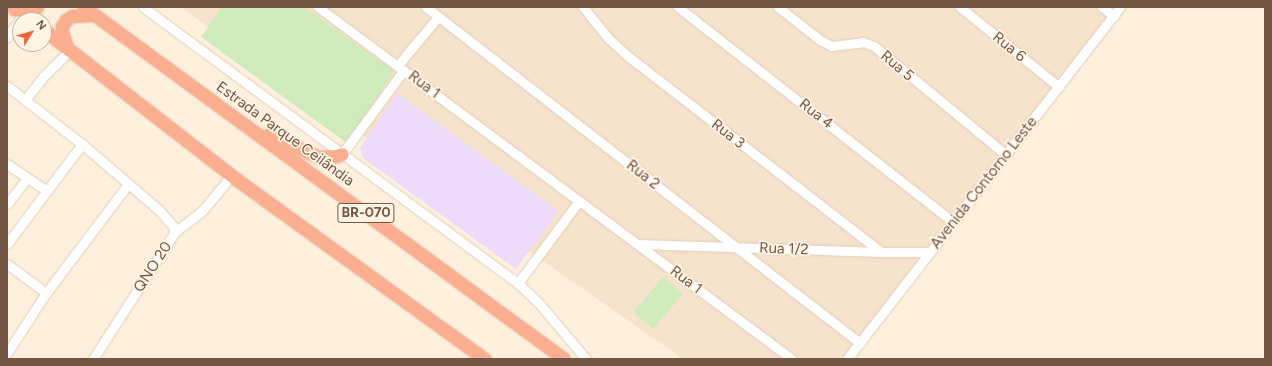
<!DOCTYPE html>
<meta charset="utf-8">
<style>
body{margin:0}
#map{position:relative;width:1272px;height:366px;overflow:hidden;background:#fdf1de;font-family:Figtree,sans-serif}
div>[style]{position:absolute}
.residential>*{inset:0;background:#f5e3cc}
.education>*{inset:0;background:#eedbf9}
.green>*{inset:0;background:#cfebbc;transform-origin:0 0}
.roads{filter:drop-shadow(0 0 1px #e1cdba) drop-shadow(0 0 1px #e1cdba)}
.minor>*{height:9px;margin:-4.5px;padding:0 4.5px;transform-origin:4.5px;border-radius:4.5px;background:#fff}
.highway>*{height:13px;margin:-6.5px;padding:0 6.5px;transform-origin:6.5px;border-radius:6.5px;background:#fcae90}
span{translate:-50% -50%;white-space:nowrap;text-align:center;line-height:1.15;-webkit-text-stroke:3.5px #fff5e5;paint-order:stroke}
.shield-label span{padding:1px 3px;background:#fff5e5;border:1px solid;border-radius:3px;-webkit-text-stroke-width:0}
.shield-label{font-size:14px;color:#745645;font-weight:700}
.street-label{font-size:15px;color:#745645}
.frame{position:absolute;inset:0;border:8px solid #745645;pointer-events:none}
.north{position:absolute;left:12px;top:12px;width:40px;height:40px;box-sizing:border-box;background:#fff5e5;border:1px solid #c7b5a5;border-radius:50%;rotate:53deg;font-size:11px;font-weight:700;line-height:16px;text-align:center;color:#745645}
.north::after{content:'';display:block;margin:auto;width:14px;height:18px;background:#ef653b;clip-path:polygon(50% 0,100% 100%,50% 72%,0 100%)}
</style>
<div id="map">
<div class="residential">
<div style="clip-path:polygon(180px 7px,1128px 7px,852px 359px,683px 359px)"></div>
</div>
<div class="education">
<div style="clip-path:polygon(397px 93px,559px 211px,516px 269px,363px 158px,360px 148px)"></div>
</div>
<div class="green">
<div style="clip-path:polygon(222px 7px,304px 7px,394px 71px,348px 144px,201px 37px)"></div>
<div style="left:663px;top:277px;width:26px;height:46px;rotate:40deg"></div>
</div>
<div class="roads">
<div class="minor">
<div style="left:143px;top:7px;width:466px;rotate:36.4deg"></div>
<div style="left:518px;top:283px;width:28px;rotate:44deg"></div>
<div style="left:538px;top:302px;width:75px;rotate:49.9deg"></div>
<div style="left:318px;top:7px;width:590px;rotate:36.6deg"></div>
<div style="left:426px;top:7px;width:549px;rotate:37.75deg"></div>
<div style="left:583px;top:7px;width:41px;rotate:50.9deg"></div>
<div style="left:609px;top:39px;width:27px;rotate:42deg"></div>
<div style="left:629px;top:57px;width:319px;rotate:37.7deg"></div>
<div style="left:678px;top:7px;width:349px;rotate:38deg"></div>
<div style="left:778px;top:7px;width:53px;rotate:38.2deg"></div>
<div style="left:820px;top:40px;width:13px;rotate:27deg"></div>
<div style="left:832px;top:46px;width:31px;rotate:-7deg"></div>
<div style="left:863px;top:42px;width:12px;rotate:20deg"></div>
<div style="left:874px;top:46px;width:171px;rotate:39.5deg"></div>
<div style="left:960px;top:7px;width:127px;rotate:38.9deg"></div>
<div style="left:1102px;top:7px;width:15px;rotate:37deg"></div>
<div style="left:7px;top:37px;width:27px;rotate:-54deg"></div>
<div style="left:398px;top:65px;width:62px;rotate:-50.2deg"></div>
<div style="left:7px;top:86px;width:95px;rotate:37.7deg"></div>
<div style="left:82px;top:144px;width:101px;rotate:40.6deg"></div>
<div style="left:159px;top:210px;width:21px;rotate:49deg"></div>
<div style="left:173px;top:226px;width:6px;rotate:72deg"></div>
<div style="left:25px;top:100px;width:29px;rotate:-52deg"></div>
<div style="left:43px;top:77px;width:40px;rotate:-45deg"></div>
<div style="left:342px;top:154px;width:104px;rotate:-53.6deg"></div>
<div style="left:7px;top:164px;width:48px;rotate:34deg"></div>
<div style="left:7px;top:204px;width:33px;rotate:-52deg"></div>
<div style="left:7px;top:244px;width:125px;rotate:-53.1deg"></div>
<div style="left:638px;top:244px;width:243px;rotate:1.9deg"></div>
<div style="left:881px;top:252px;width:49px"></div>
<div style="left:7px;top:264px;width:49px;rotate:36.6deg"></div>
<div style="left:518px;top:283px;width:102px;rotate:-53.4deg"></div>
<div style="left:7px;top:353px;width:72px;rotate:-57deg"></div>
<div style="left:46px;top:293px;width:136px;rotate:-53deg"></div>
<div style="left:93px;top:359px;width:151px;rotate:-57.2deg"></div>
<div style="left:175px;top:232px;width:34px;rotate:-38deg"></div>
<div style="left:202px;top:211px;width:34px;rotate:-50deg"></div>
<div style="left:224px;top:185px;width:12px;rotate:-59deg"></div>
<div style="left:847px;top:359px;width:445px;rotate:-52.2deg"></div>
</div>
<div class="highway">
<div style="left:84px;top:7px;width:595px;rotate:36.25deg"></div>
<div style="left:14px;top:9px;width:16px;rotate:7deg"></div>
<div style="left:30px;top:11px;width:8px;rotate:-30deg"></div>
<div style="left:44px;top:30px;width:243px;rotate:37.8deg"></div>
<div style="left:236px;top:179px;width:307px;rotate:35.9deg"></div>
<div style="left:67px;top:47px;width:16px;rotate:-108deg"></div>
<div style="left:62px;top:32px;width:6px;rotate:-90deg"></div>
<div style="left:62px;top:26px;width:7px;rotate:-56deg"></div>
<div style="left:66px;top:20px;width:7px;rotate:-34deg"></div>
<div style="left:72px;top:16px;width:22px;rotate:-3deg"></div>
<div style="left:269px;top:134px;width:54px;rotate:25.1deg"></div>
<div style="left:318px;top:157px;width:18px;rotate:-3deg"></div>
<div style="left:336px;top:156px;width:6px;rotate:-18deg"></div>
</div>
</div>
<div class="shield-label">
<span style="left:366px;top:213px">BR-070</span>
</div>
<div class="street-label">
<span style="left:1009px;top:47px;rotate:39deg">Rua 6</span>
<span style="left:897px;top:66px;rotate:40deg">Rua 5</span>
<span style="left:424px;top:85px;rotate:37deg">Rua 1</span>
<span style="left:816px;top:114px;rotate:38deg">Rua 4</span>
<span style="left:285px;top:134px;rotate:36deg">Estrada Parque Ceilândia</span>
<span style="left:728px;top:134px;rotate:38deg">Rua 3</span>
<span style="left:643px;top:175px;rotate:38deg">Rua 2</span>
<span style="left:984px;top:183px;rotate:-52deg">Avenida Contorno Leste</span>
<span style="left:784px;top:249px;rotate:2deg">Rua 1/2</span>
<span style="left:153px;top:267px;rotate:-57deg">QNO 20</span>
<span style="left:686px;top:280px;rotate:37deg">Rua 1</span>
</div>
<div class="frame"></div>
<div class="north">N</div>
</div>
